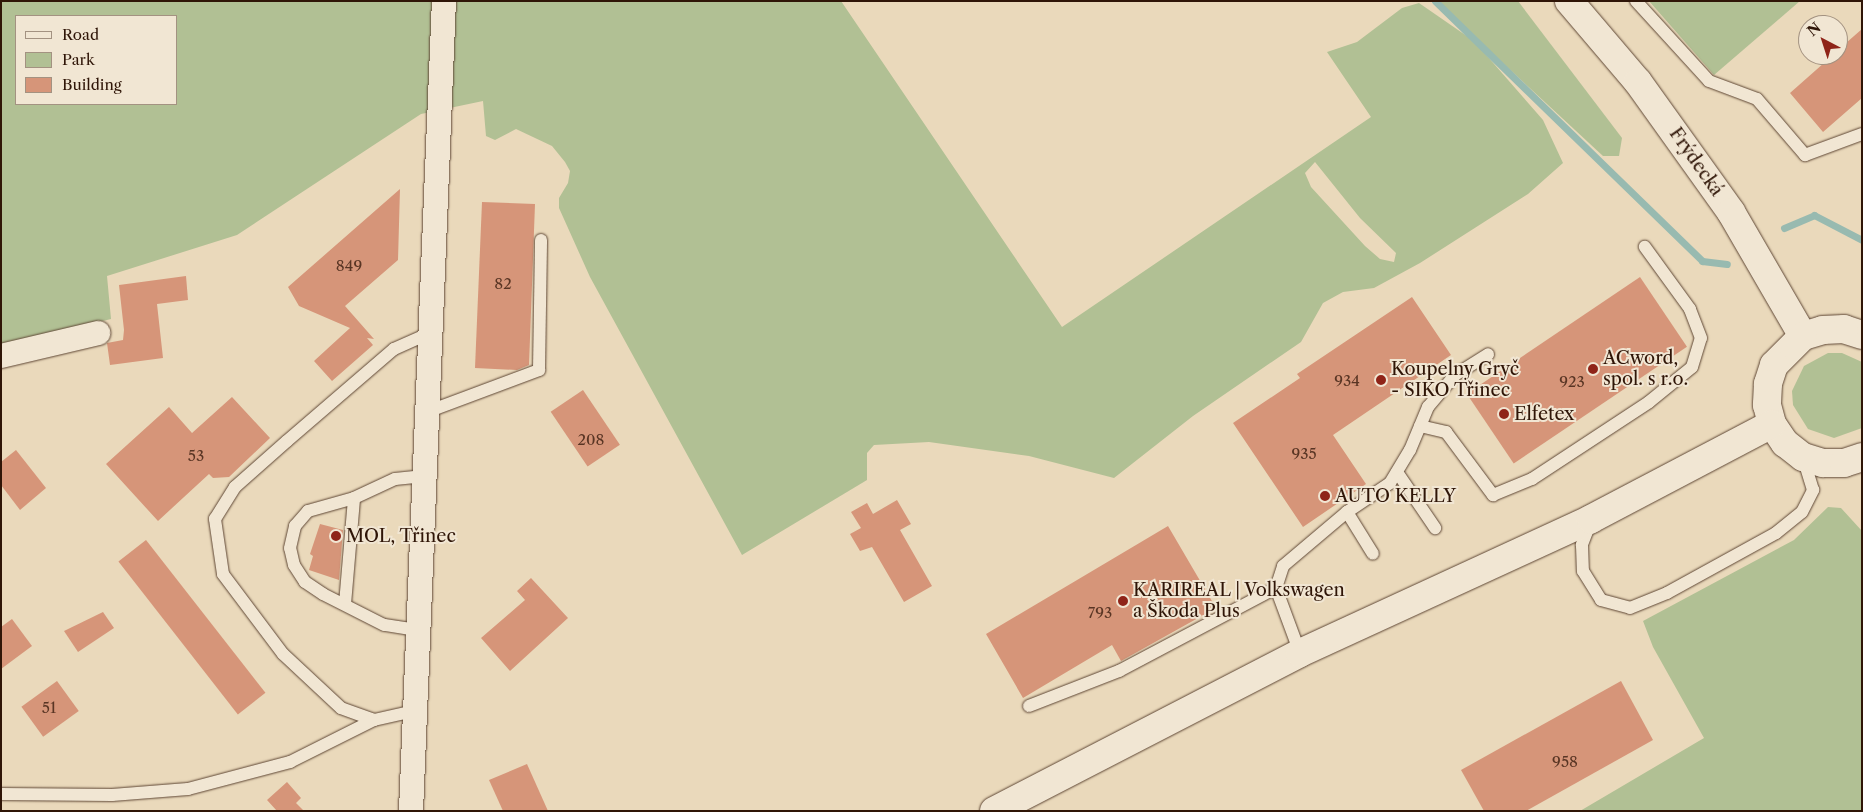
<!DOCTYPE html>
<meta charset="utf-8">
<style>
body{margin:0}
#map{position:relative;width:1863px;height:812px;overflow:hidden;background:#ead9bb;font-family:"Libre Caslon Text",serif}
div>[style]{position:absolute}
.green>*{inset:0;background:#b1c094}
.stream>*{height:7px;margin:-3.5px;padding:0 3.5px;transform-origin:3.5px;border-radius:3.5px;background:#98bab0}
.building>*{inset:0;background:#d69579;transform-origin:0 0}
.roads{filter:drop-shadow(0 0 1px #5e4634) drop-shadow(0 0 1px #5e4634)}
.lane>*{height:12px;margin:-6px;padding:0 6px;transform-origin:6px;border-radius:6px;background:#f1e6d3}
.street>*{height:24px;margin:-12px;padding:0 12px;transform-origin:12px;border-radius:12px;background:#f1e6d3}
.secondary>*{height:28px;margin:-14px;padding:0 14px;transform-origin:14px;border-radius:14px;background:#f1e6d3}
.dots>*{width:14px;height:14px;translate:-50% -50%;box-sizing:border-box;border:2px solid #f1e6d3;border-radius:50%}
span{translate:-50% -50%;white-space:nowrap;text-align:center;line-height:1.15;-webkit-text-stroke:4px #f1e6d3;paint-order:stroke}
.number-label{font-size:15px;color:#593524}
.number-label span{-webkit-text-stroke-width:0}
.street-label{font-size:18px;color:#2f1507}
.poi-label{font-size:18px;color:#2f1507}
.left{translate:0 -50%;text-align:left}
.frame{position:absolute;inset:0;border:2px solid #2f1507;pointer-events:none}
.legend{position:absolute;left:15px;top:15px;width:162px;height:90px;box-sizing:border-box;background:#f1e6d3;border:1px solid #a39281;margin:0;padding:6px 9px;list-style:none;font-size:15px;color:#2f1507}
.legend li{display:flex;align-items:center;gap:10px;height:25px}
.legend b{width:25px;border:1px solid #a39281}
.north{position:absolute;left:1798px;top:15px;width:50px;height:50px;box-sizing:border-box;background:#f1e6d3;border:1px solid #a39281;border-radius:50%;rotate:320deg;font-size:14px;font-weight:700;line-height:20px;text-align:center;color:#2f1507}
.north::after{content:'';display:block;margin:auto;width:18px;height:22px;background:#8f2418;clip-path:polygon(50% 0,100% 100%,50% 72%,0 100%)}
</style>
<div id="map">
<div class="green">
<div style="clip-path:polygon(evenodd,1px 1px,841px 1px,1062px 327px,1371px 117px,1327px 52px,1357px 42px,1402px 8px,1419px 3px,1474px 41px,1543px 120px,1563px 163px,1528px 194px,1420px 263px,1374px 288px,1343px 292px,1323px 303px,1301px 342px,1193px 416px,1114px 478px,1029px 456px,929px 442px,874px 445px,867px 453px,867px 480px,742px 555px,590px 277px,559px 208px,559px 198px,568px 183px,570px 171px,565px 162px,552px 146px,516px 129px,495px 140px,486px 136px,483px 101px,421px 114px,237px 235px,107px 276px,111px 319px,1px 346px,1px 1px,16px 16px,176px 16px,176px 104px,16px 104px,16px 16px,1px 1px,1315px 162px,1360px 218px,1396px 253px,1394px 262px,1380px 259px,1365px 246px,1311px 187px,1305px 173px,1315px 162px)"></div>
<div style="clip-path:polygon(1436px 1px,1518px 1px,1622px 138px,1619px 156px,1603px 156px)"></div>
<div style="clip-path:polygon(1649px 1px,1800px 1px,1714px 75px)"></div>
<div style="clip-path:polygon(1828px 353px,1842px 353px,1862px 362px,1862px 428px,1834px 438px,1808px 429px,1793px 405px,1792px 391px,1804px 366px)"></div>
<div style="clip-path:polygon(1828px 507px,1841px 508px,1862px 531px,1862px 811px,1580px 811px,1704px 738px,1653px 647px,1643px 621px,1794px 540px)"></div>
</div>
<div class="stream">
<div style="left:1435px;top:1px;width:373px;rotate:44.2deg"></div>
<div style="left:1702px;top:261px;width:25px;rotate:7deg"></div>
<div style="left:1784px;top:228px;width:33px;rotate:-23deg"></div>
<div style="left:1814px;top:215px;width:54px;rotate:27.5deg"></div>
</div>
<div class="building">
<div style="clip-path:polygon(1862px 29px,1862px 98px,1823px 132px,1790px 93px,1833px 55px,1838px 55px,1838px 50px)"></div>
<div style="clip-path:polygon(400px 189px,398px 260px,345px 306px,374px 339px,367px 338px,373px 345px,332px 381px,314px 361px,350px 328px,299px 306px,288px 287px)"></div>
<div style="clip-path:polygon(482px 202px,535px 204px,529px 365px,517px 370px,475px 368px)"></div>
<div style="clip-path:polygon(186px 276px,188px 300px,157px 304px,163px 358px,110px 365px,107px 343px,123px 340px,124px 330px,119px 285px)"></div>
<div style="left:1640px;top:277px;width:84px;height:209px;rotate:56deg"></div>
<div style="clip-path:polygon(1412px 297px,1451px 355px,1333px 435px,1366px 484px,1303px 527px,1233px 423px,1300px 378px,1297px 374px)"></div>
<div style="left:583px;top:390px;width:66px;height:39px;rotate:56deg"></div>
<div style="clip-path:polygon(232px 397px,270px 438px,229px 477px,213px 478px,209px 474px,158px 521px,106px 464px,169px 407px,192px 433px)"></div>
<div style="clip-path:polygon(16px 450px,46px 488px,20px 510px,1px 485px,1px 462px)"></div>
<div style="clip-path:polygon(897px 500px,911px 524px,900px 530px,932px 586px,904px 602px,872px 547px,860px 551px,850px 534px,861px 528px,851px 512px,867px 503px,873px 514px)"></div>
<div style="clip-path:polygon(320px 524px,343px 530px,339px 580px,309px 570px,313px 556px,310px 554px)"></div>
<div style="clip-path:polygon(1168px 526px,1216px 608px,1121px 661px,1112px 645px,1023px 698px,986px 634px)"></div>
<div style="left:146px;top:540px;width:194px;height:35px;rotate:52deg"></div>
<div style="clip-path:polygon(531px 578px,568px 618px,510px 671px,481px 638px,525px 600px,517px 591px)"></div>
<div style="clip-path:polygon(103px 612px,114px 628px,78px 652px,64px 631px)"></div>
<div style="clip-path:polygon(12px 619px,32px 646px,1px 669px,1px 627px)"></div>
<div style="left:57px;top:681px;width:37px;height:44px;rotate:54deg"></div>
<div style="clip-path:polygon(1621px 681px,1653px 740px,1526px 811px,1484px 811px,1461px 770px)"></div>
<div style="clip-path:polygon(527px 764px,548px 811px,503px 811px,489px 780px)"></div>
<div style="clip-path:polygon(287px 782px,301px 798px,296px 803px,304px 811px,277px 811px,267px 800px)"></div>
</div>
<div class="roads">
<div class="lane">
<div style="left:1636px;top:1px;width:108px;rotate:47.6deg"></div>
<div style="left:1709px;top:81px;width:51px;rotate:20.6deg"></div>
<div style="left:1757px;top:99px;width:74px;rotate:49.4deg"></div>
<div style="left:1805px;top:155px;width:61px;rotate:-20.2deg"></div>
<div style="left:424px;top:413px;width:123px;rotate:-20.5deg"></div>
<div style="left:539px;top:370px;width:130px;rotate:-89.1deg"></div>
<div style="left:1420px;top:426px;width:27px;rotate:13deg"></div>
<div style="left:1446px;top:432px;width:79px;rotate:53.3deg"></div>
<div style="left:1493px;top:495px;width:42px;rotate:-22.3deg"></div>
<div style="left:1532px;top:479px;width:140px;rotate:-33.3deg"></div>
<div style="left:1649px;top:402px;width:55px;rotate:-39.1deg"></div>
<div style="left:1692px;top:367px;width:30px;rotate:-73deg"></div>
<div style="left:1701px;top:338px;width:31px;rotate:-111deg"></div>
<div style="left:1690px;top:309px;width:77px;rotate:-126deg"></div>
<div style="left:1397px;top:472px;width:68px;rotate:55.8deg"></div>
<div style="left:1347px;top:512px;width:49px;rotate:58.2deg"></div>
<div style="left:1591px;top:521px;width:26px;rotate:111deg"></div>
<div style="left:1582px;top:545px;width:26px;rotate:88deg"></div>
<div style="left:1583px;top:571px;width:34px;rotate:58deg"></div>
<div style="left:1601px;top:600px;width:30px;rotate:15deg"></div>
<div style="left:1630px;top:608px;width:40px;rotate:-22deg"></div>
<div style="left:1667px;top:593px;width:124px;rotate:-28.8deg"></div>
<div style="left:1776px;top:533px;width:33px;rotate:-39deg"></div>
<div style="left:1802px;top:512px;width:25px;rotate:-63deg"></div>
<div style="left:1813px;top:490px;width:34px;rotate:-107deg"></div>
<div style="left:345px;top:604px;width:106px;rotate:-85.1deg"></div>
<div style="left:417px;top:630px;width:33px;rotate:-171deg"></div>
<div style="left:384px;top:625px;width:68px;rotate:-153.1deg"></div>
<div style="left:323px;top:594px;width:22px;rotate:-146deg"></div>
<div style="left:305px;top:582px;width:20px;rotate:-123deg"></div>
<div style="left:294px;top:565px;width:17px;rotate:-103deg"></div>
<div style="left:290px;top:548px;width:23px;rotate:-77deg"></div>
<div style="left:295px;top:526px;width:20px;rotate:-49deg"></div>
<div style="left:308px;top:511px;width:48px;rotate:-15.8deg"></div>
<div style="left:354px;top:498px;width:45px;rotate:-24.9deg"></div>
<div style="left:395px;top:479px;width:27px;rotate:-6deg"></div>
<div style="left:1300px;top:653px;width:69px;rotate:-110.3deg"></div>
<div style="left:1276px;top:588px;width:23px;rotate:-72deg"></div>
<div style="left:1283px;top:566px;width:84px;rotate:-40.2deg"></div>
<div style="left:1347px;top:512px;width:52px;rotate:-34deg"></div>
<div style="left:1390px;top:483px;width:39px;rotate:-59deg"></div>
<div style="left:1410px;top:450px;width:47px;rotate:-67.3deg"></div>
<div style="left:1428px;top:407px;width:42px;rotate:-49.8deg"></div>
<div style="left:1455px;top:375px;width:39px;rotate:-32deg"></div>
<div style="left:1029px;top:706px;width:97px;rotate:-21.3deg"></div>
<div style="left:1119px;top:671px;width:178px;rotate:-27.9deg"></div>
<div style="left:374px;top:720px;width:35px;rotate:-160deg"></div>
<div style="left:341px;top:708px;width:79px;rotate:-137deg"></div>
<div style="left:283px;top:654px;width:100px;rotate:-126.9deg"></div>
<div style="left:223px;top:574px;width:56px;rotate:-98.3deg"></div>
<div style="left:215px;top:519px;width:38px;rotate:-58deg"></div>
<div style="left:235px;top:487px;width:69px;rotate:-41.5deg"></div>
<div style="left:287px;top:441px;width:141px;rotate:-40.7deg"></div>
<div style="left:394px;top:349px;width:39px;rotate:-24deg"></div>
<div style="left:1px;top:794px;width:111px;rotate:0.5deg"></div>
<div style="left:112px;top:795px;width:76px;rotate:-4.5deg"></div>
<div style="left:188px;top:789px;width:106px;rotate:-14.8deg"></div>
<div style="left:290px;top:762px;width:94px;rotate:-26.6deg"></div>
<div style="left:374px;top:720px;width:41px;rotate:-12.7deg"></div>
</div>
<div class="street">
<div style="left:1px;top:356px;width:100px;rotate:-13.3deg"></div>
<div style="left:411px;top:811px;width:811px;rotate:-87.67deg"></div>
</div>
<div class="secondary">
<div style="left:1569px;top:1px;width:106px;rotate:49.6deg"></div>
<div style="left:1638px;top:82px;width:160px;rotate:54.4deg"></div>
<div style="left:1731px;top:212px;width:143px;rotate:59.9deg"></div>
<div style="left:1862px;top:335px;width:19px;rotate:-162deg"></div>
<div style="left:1844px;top:329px;width:21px;rotate:177deg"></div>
<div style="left:1823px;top:330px;width:21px;rotate:163deg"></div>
<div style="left:1803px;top:336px;width:41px;rotate:135deg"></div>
<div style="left:1774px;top:365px;width:20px;rotate:108deg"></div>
<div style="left:1768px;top:384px;width:21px;rotate:93deg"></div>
<div style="left:1767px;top:405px;width:20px;rotate:75deg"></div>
<div style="left:1772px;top:424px;width:23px;rotate:56deg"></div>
<div style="left:1785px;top:443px;width:23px;rotate:38deg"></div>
<div style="left:1803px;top:457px;width:21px;rotate:17deg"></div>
<div style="left:1823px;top:463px;width:21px"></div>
<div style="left:1844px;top:463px;width:19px;rotate:-18deg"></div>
<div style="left:994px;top:811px;width:344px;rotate:-27.3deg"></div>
<div style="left:1300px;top:653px;width:320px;rotate:-24.7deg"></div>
<div style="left:1591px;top:519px;width:204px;rotate:-27.7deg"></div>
</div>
</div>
<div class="dots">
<div style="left:1593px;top:369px;background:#8f2418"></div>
<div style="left:1381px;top:380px;background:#8f2418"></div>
<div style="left:1504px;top:414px;background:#8f2418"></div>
<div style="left:1325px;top:496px;background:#8f2418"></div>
<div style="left:336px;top:536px;background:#8f2418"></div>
<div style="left:1123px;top:601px;background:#8f2418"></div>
</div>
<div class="number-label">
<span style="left:349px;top:266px">849</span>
<span style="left:503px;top:284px">82</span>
<span style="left:1347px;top:381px">934</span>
<span style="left:1572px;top:382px">923</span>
<span style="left:591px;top:440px">208</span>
<span style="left:1304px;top:454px">935</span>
<span style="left:196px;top:456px">53</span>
<span style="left:1100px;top:613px">793</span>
<span style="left:49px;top:708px">51</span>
<span style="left:1565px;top:762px">958</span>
</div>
<div class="street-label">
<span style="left:1696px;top:162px;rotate:55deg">Frýdecká</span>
</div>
<div class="poi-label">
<span class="left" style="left:1603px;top:369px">ACword,<br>spol. s r.o.</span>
<span class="left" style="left:1391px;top:380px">Koupelny Gryč<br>- SIKO Třinec</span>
<span class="left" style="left:1514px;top:414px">Elfetex</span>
<span class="left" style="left:1335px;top:496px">AUTO KELLY</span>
<span class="left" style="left:346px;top:536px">MOL, Třinec</span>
<span class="left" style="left:1133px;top:601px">KARIREAL | Volkswagen<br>a Škoda Plus</span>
</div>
<div class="frame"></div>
<ul class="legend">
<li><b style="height:6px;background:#f1e6d3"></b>Road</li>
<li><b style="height:14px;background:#b1c094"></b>Park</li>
<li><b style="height:14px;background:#d69579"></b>Building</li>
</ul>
<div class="north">N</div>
</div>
